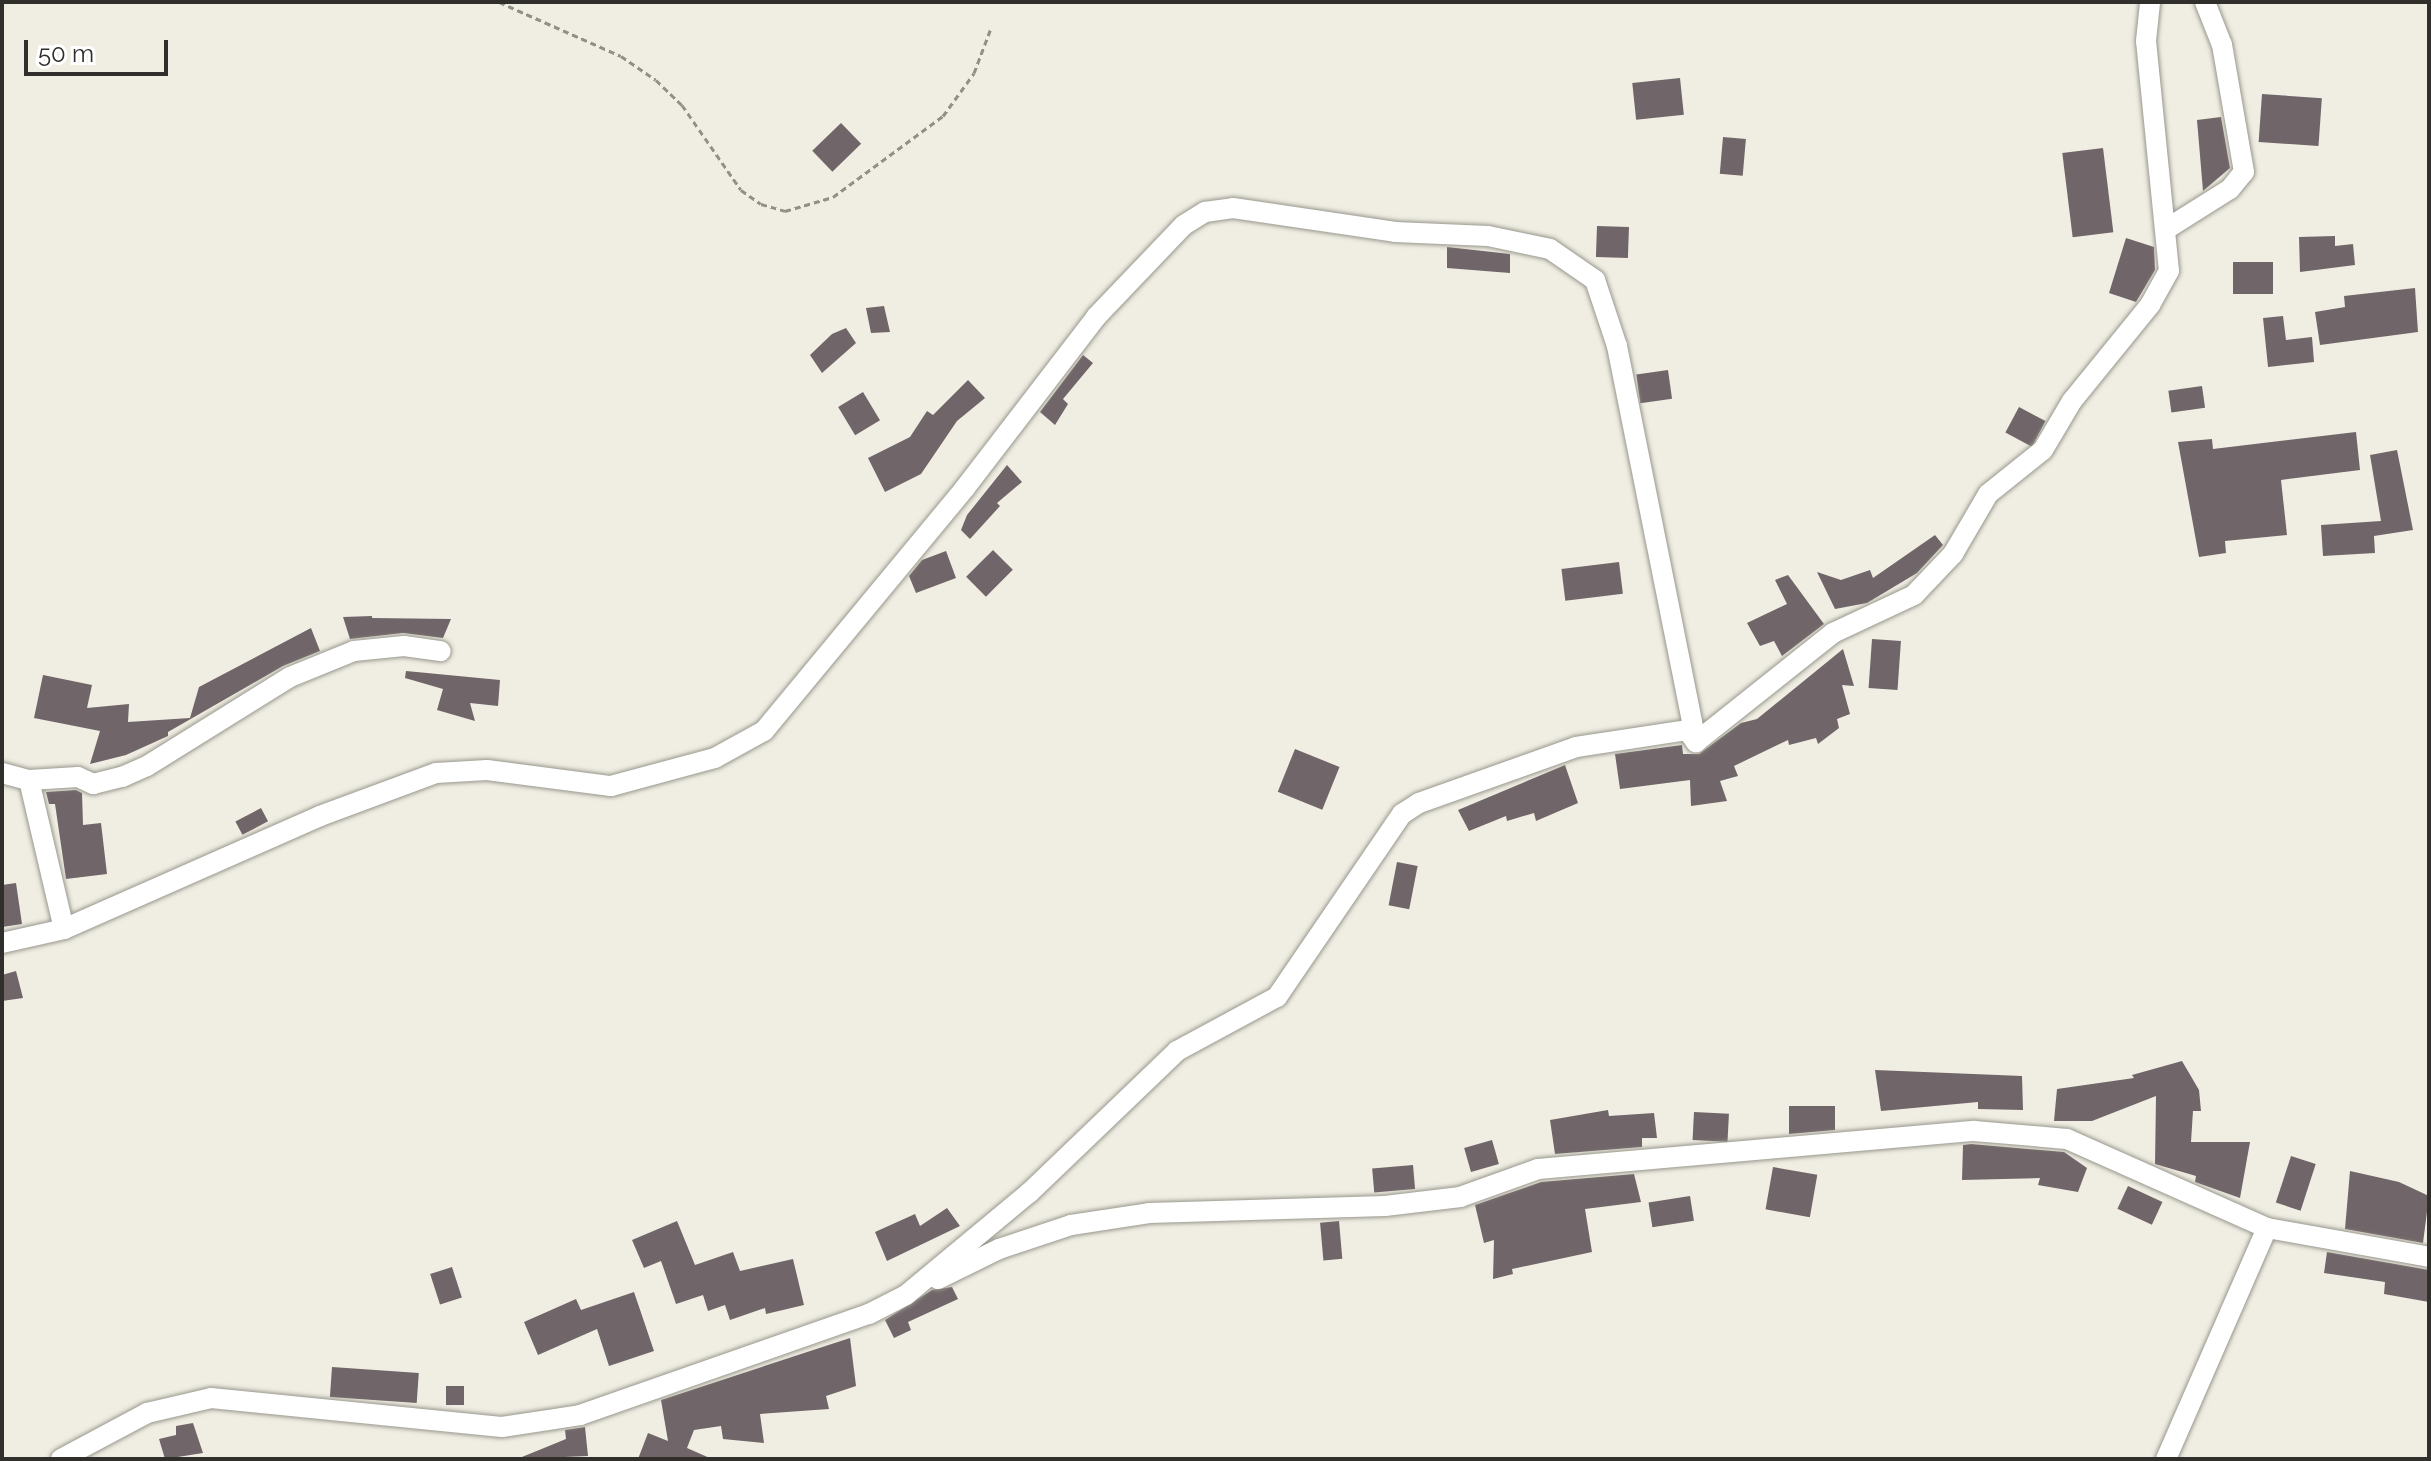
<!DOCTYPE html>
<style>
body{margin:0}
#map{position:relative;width:2431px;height:1461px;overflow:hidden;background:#f0eee3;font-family:Raleway,sans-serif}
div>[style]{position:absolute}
.building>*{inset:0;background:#706568;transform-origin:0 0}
.path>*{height:3px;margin-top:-1.5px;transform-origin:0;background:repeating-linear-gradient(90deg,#919088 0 6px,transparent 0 10px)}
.roads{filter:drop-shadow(0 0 2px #98978d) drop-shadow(0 0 2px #98978d)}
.street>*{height:20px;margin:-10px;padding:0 10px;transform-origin:10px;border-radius:10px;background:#fff}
span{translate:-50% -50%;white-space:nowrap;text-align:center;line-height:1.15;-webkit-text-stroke:8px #fff;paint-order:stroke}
.frame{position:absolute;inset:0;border:4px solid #302f2b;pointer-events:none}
.scale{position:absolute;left:24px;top:40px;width:144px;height:36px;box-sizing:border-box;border:4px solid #302f2b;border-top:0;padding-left:10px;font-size:24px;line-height:28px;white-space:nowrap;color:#302f2b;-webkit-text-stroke:6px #fff;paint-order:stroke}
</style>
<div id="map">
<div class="building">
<div style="left:1680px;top:78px;width:37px;height:48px;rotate:84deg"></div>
<div style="left:2262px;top:94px;width:60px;height:48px;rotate:4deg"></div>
<div style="clip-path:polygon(2221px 117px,2230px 168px,2203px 191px,2197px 120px)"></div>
<div style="left:841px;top:123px;width:29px;height:40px;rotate:46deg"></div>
<div style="left:1723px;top:137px;width:23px;height:37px;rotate:5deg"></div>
<div style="left:2103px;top:148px;width:85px;height:41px;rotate:83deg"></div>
<div style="left:1597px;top:226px;width:32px;height:31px;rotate:2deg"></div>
<div style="clip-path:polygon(2335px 236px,2335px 246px,2353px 244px,2355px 265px,2300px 272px,2299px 237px)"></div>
<div style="clip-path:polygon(2126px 238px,2154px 247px,2155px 270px,2136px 302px,2109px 293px)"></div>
<div style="clip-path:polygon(1447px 247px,1510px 254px,1510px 273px,1447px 268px)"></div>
<div style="left:2233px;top:262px;width:40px;height:32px"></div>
<div style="clip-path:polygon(2415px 288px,2418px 332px,2320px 345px,2315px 312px,2345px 307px,2344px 296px)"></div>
<div style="clip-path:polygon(884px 306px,890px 332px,871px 333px,866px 308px)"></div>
<div style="clip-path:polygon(2283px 316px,2286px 340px,2312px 337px,2314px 362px,2268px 367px,2263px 318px)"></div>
<div style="clip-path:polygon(846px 328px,856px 343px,822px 373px,810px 355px,832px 334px)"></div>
<div style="clip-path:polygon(1083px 355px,1093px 363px,1063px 399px,1068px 404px,1055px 425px,1040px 412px)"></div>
<div style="left:1668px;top:370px;width:29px;height:32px;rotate:82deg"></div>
<div style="clip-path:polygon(968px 380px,985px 398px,957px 421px,921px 474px,885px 492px,868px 458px,910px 437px,927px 411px,933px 415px)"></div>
<div style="left:2202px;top:386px;width:22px;height:34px;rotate:82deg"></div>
<div style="left:863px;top:392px;width:33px;height:29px;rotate:59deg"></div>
<div style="left:2019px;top:407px;width:30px;height:29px;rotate:28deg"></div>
<div style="clip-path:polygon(2356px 432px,2360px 470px,2281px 480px,2287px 535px,2225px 541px,2226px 553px,2199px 557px,2178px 442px,2212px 439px,2213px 449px)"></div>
<div style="clip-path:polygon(2397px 450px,2413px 530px,2374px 536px,2375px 553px,2323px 556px,2321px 525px,2381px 521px,2370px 455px)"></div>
<div style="clip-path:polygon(1007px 465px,1022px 482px,997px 503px,1000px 506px,970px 539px,961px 530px,967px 515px)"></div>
<div style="clip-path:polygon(1935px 535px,1943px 545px,1917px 573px,1867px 603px,1835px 609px,1817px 572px,1841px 580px,1870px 570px,1873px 578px)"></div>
<div style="left:993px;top:550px;width:28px;height:38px;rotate:45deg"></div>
<div style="clip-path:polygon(946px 551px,956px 578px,916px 593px,909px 576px,922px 560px)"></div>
<div style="left:1619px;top:562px;width:32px;height:58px;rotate:83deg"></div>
<div style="clip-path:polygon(1788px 575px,1824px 624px,1782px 656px,1774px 641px,1760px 646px,1747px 623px,1787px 604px,1775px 580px)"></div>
<div style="clip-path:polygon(372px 616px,372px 618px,451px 619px,443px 638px,403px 633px,350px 639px,343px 617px)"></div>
<div style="clip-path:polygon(311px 628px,320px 651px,283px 666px,168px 732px,168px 736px,126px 755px,90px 764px,100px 731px,34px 718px,43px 675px,92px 685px,87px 708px,129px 704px,128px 722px,190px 718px,199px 687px)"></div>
<div style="left:1872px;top:639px;width:29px;height:49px;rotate:4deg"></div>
<div style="clip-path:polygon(1843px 649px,1854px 686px,1842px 685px,1850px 714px,1837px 719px,1839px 728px,1818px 744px,1816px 738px,1789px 745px,1788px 740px,1734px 766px,1738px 776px,1720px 781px,1727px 801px,1691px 806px,1690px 780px,1620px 789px,1615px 754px,1682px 745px,1683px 754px,1699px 754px,1741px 723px,1757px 719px)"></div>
<div style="clip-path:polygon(406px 671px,500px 680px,498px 706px,470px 703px,475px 721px,437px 710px,443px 689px,405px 678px)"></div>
<div style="left:1295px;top:749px;width:48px;height:46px;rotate:22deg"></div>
<div style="clip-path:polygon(1565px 765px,1578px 803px,1536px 821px,1534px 813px,1507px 821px,1506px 816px,1469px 831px,1458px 810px)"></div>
<div style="clip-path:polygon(76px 790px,82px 793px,83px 825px,101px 823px,107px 874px,66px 879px,55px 804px,49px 804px,46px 792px)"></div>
<div style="left:261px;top:808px;width:15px;height:29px;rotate:62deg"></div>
<div style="left:1397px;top:862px;width:21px;height:44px;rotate:11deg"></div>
<div style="clip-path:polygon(16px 883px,22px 924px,2px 927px,2px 885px)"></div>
<div style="clip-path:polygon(16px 971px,23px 998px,2px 1001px,2px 975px)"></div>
<div style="clip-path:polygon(2182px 1061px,2199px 1090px,2201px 1111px,2193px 1111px,2191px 1142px,2250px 1142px,2240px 1198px,2195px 1182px,2196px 1176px,2155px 1164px,2156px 1096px,2092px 1121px,2054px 1121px,2057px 1089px,2134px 1078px,2132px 1075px)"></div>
<div style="clip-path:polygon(1875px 1070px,2022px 1076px,2023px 1110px,1978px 1109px,1978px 1102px,1881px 1111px)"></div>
<div style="clip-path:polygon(1789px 1106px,1835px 1106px,1835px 1130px,1789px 1134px)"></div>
<div style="clip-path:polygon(1608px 1110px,1609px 1116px,1654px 1113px,1657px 1138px,1642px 1138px,1642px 1147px,1555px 1154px,1550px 1120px)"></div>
<div style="left:1694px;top:1112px;width:35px;height:28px;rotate:3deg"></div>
<div style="left:1492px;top:1140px;width:25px;height:29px;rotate:74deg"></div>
<div style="clip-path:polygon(1971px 1144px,2064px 1152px,2087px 1168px,2078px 1192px,2038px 1185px,2040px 1178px,1962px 1180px,1963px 1145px)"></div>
<div style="left:2291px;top:1156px;width:26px;height:49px;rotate:18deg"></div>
<div style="left:1413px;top:1165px;width:24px;height:41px;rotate:85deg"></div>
<div style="left:1773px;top:1167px;width:45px;height:43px;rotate:10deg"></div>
<div style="clip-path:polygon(2350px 1171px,2399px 1182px,2429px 1196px,2423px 1243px,2345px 1229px)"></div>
<div style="clip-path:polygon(1634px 1174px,1641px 1202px,1585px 1209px,1592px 1252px,1512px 1269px,1513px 1274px,1493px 1279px,1494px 1240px,1484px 1243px,1475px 1205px,1541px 1182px)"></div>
<div style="left:2128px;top:1186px;width:38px;height:25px;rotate:25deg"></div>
<div style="left:1690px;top:1196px;width:25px;height:42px;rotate:81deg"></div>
<div style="clip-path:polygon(947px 1208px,960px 1226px,887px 1261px,875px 1232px,915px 1214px,920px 1226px)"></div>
<div style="clip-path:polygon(677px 1221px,695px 1265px,733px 1252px,740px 1271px,793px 1259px,804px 1305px,766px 1314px,765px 1308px,730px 1320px,725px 1305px,708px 1311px,703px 1295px,676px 1304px,661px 1261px,644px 1268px,632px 1240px)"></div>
<div style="left:1339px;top:1221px;width:38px;height:19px;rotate:85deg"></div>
<div style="clip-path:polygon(2327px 1252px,2429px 1270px,2429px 1302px,2384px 1294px,2385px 1282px,2324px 1273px)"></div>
<div style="left:452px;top:1267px;width:32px;height:23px;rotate:72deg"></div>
<div style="clip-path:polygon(952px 1287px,958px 1299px,908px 1322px,911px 1330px,894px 1338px,885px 1320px,932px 1290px)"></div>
<div style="clip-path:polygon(634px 1292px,654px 1351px,609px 1366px,597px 1329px,538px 1355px,524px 1322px,576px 1299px,581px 1310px)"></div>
<div style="clip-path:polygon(850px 1338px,856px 1386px,826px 1396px,829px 1409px,760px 1414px,764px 1443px,723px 1439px,721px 1426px,694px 1430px,687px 1448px,712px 1459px,638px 1459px,648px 1433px,668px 1441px,661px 1400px)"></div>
<div style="left:332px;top:1367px;width:87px;height:30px;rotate:4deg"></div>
<div style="left:446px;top:1386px;width:18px;height:19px"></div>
<div style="clip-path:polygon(193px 1423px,203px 1453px,165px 1459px,159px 1439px,176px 1435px,176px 1426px)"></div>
<div style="clip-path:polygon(585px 1427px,588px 1456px,517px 1459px,566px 1439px,565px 1430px)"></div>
</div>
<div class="path">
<div style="left:499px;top:2px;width:133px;rotate:23.9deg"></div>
<div style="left:621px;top:56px;width:42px;rotate:34.4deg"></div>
<div style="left:656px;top:80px;width:36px;rotate:44deg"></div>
<div style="left:682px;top:105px;width:103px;rotate:55.2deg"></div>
<div style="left:741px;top:190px;width:24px;rotate:35deg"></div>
<div style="left:761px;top:204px;width:25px;rotate:16deg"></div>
<div style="left:785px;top:211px;width:50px;rotate:-16.3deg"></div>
<div style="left:833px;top:197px;width:137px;rotate:-36.4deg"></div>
<div style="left:943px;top:116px;width:53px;rotate:-54.2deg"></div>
<div style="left:974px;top:73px;width:48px;rotate:-69.3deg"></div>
</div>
<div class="roads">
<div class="street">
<div style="left:2168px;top:228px;width:73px;rotate:-32.2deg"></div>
<div style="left:2230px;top:189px;width:22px;rotate:-51deg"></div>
<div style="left:2244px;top:172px;width:129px;rotate:-99.8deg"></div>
<div style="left:2222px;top:45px;width:46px;rotate:-111.6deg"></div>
<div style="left:2px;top:773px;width:28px;rotate:15deg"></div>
<div style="left:29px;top:780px;width:49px;rotate:-3.5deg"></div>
<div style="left:78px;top:777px;width:17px;rotate:25deg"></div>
<div style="left:93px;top:784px;width:30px;rotate:-14deg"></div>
<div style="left:122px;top:777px;width:27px;rotate:-24deg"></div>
<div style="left:147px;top:766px;width:168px;rotate:-31.9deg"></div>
<div style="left:290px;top:677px;width:69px;rotate:-22.1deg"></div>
<div style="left:354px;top:651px;width:50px;rotate:-5.7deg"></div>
<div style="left:404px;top:646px;width:37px;rotate:8deg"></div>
<div style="left:29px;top:780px;width:153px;rotate:76.8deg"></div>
<div style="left:2px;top:943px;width:64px;rotate:-12.7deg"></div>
<div style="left:64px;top:929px;width:280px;rotate:-23.8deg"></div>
<div style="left:320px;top:816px;width:124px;rotate:-20.3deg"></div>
<div style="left:436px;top:773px;width:51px;rotate:-3.4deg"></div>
<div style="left:487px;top:770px;width:125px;rotate:7.4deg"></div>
<div style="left:611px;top:786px;width:108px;rotate:-15.1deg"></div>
<div style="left:715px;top:758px;width:56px;rotate:-28.9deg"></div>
<div style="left:764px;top:731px;width:315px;rotate:-50.4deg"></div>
<div style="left:965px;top:488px;width:215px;rotate:-52.5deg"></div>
<div style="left:1096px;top:317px;width:127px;rotate:-46.3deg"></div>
<div style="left:1184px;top:225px;width:25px;rotate:-32deg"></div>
<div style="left:1205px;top:212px;width:28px;rotate:-8deg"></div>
<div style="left:1233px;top:208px;width:164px;rotate:8.4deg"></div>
<div style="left:1395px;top:232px;width:93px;rotate:2.5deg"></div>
<div style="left:1488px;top:236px;width:63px;rotate:11.8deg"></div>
<div style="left:1550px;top:249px;width:55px;rotate:34.6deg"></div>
<div style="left:1595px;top:280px;width:70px;rotate:71.6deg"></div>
<div style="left:1617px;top:346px;width:404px;rotate:78.7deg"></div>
<div style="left:938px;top:1279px;width:68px;rotate:-26.2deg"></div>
<div style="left:999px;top:1249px;width:76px;rotate:-18.4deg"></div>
<div style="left:1071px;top:1225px;width:79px;rotate:-8.7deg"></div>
<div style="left:1149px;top:1213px;width:236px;rotate:-1.7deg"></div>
<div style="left:1385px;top:1206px;width:76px;rotate:-6.8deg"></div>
<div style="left:1460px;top:1197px;width:83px;rotate:-19.7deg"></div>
<div style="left:1538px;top:1169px;width:438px;rotate:-5deg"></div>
<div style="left:1974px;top:1131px;width:93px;rotate:4.9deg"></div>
<div style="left:2067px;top:1139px;width:219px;rotate:24deg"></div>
<div style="left:2267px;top:1228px;width:165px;rotate:10.1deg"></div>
<div style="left:61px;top:1459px;width:98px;rotate:-28.1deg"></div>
<div style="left:147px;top:1413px;width:66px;rotate:-13.2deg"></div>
<div style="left:211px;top:1398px;width:292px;rotate:5.7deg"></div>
<div style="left:502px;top:1427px;width:79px;rotate:-8.7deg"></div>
<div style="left:580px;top:1415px;width:306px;rotate:-19.3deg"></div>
<div style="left:869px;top:1314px;width:42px;rotate:-27.2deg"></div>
<div style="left:906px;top:1295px;width:160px;rotate:-39.7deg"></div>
<div style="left:1029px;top:1193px;width:205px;rotate:-43.8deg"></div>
<div style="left:1177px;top:1051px;width:114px;rotate:-28.4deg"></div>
<div style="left:1277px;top:997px;width:222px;rotate:-55.7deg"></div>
<div style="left:1402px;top:814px;width:20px;rotate:-33deg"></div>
<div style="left:1419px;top:803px;width:167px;rotate:-19.6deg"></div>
<div style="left:1576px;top:747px;width:112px;rotate:-8.7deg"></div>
<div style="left:1687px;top:730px;width:15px;rotate:53deg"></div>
<div style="left:1696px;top:742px;width:175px;rotate:-38.5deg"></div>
<div style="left:1833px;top:633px;width:89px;rotate:-25.1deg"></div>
<div style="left:1914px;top:595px;width:57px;rotate:-46.4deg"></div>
<div style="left:1953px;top:554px;width:69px;rotate:-59.7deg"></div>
<div style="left:1988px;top:494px;width:70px;rotate:-38.7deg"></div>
<div style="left:2043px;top:450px;width:57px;rotate:-59.4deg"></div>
<div style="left:2072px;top:401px;width:124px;rotate:-50.9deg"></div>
<div style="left:2150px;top:305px;width:39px;rotate:-61deg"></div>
<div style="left:2169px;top:271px;width:231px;rotate:-95.7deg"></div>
<div style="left:2146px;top:41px;width:39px;rotate:-84deg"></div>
<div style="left:2166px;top:1459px;width:252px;rotate:-66.4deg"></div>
</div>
</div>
<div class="frame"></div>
<div class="scale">50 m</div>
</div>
